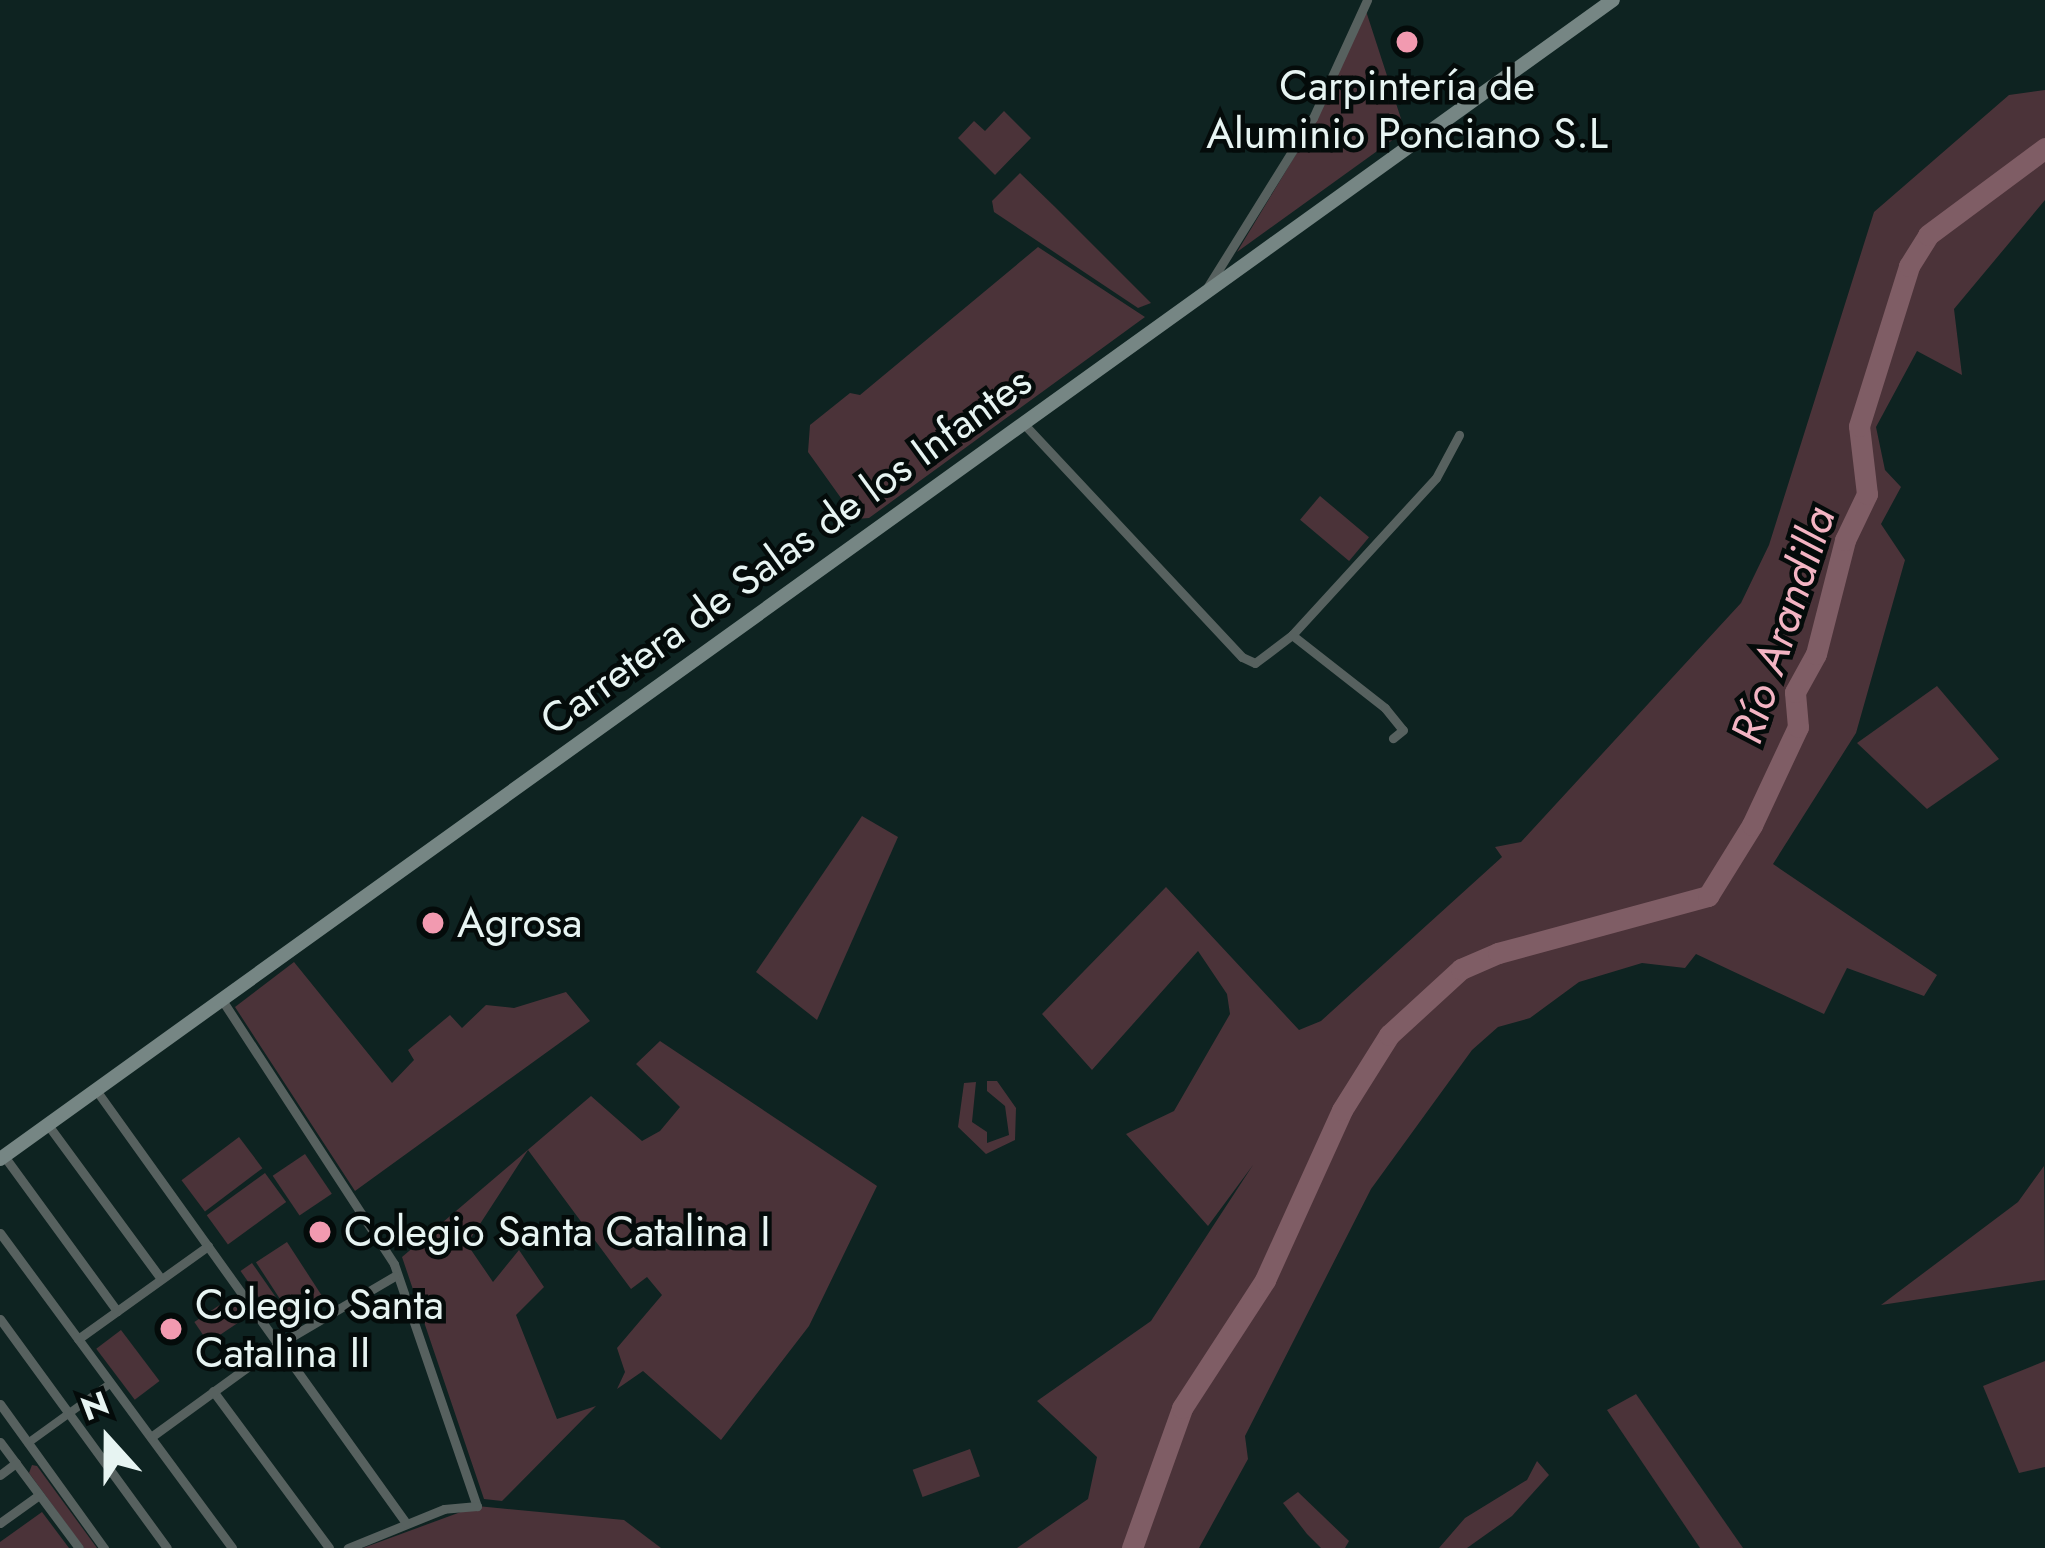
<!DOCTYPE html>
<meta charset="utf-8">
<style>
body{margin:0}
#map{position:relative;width:2045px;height:1548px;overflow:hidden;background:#0e2321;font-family:Jost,sans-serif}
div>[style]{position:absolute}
.green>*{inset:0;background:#4b3339;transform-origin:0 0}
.river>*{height:21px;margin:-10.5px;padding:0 10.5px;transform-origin:10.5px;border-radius:10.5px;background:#7f5d65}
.pedestrian>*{height:8px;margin:-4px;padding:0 4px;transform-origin:4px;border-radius:4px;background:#57615f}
.minor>*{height:9px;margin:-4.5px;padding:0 4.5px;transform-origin:4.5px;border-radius:4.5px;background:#57615f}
.secondary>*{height:14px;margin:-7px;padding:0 7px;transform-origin:7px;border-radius:7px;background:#768684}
.dots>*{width:33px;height:33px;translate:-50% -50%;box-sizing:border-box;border:6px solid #040b0a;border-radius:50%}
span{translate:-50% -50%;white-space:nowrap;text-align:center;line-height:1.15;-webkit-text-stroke:9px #040b0a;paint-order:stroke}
.poi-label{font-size:42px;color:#e7f4f2}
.left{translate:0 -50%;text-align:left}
.street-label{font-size:42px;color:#e7f4f2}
.water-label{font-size:45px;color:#f3b4c3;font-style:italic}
.north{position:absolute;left:48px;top:1380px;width:120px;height:120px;-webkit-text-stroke:9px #040b0a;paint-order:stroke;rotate:339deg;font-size:33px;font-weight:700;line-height:48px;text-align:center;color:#e7f4f2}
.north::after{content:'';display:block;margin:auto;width:42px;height:54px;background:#e7f4f2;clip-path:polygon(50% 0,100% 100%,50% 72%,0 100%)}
</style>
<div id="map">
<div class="green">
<div style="clip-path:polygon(1366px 11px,1405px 131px,1237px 252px,1310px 131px)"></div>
<div style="clip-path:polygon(2045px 90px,2045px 200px,1954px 309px,1962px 375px,1917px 351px,1876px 427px,1885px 470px,1901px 487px,1881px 524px,1905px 560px,1856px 733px,1773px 864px,1937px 975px,1924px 996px,1847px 968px,1824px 1014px,1696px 954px,1685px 968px,1642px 963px,1579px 982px,1530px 1018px,1498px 1027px,1472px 1050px,1371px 1189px,1245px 1436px,1248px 1459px,1199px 1548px,1017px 1548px,1088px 1499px,1097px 1457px,1037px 1401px,1151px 1321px,1253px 1165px,1208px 1226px,1126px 1134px,1174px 1111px,1230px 1014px,1227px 994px,1198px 951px,1092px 1070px,1042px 1014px,1166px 887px,1299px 1030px,1321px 1021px,1502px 857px,1495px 847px,1521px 842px,1741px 603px,1769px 545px,1874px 212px,2009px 95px)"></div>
<div style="clip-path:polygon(1004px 111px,1031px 138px,995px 175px,958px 138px,974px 121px,985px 131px)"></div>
<div style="clip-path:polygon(1020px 173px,1056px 208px,1151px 303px,1138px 308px,994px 212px,992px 201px)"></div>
<div style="clip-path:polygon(1038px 247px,1145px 317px,869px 518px,856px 519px,808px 452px,810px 425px,850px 393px,860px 395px)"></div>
<div style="left:1320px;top:496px;width:64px;height:31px;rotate:40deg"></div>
<div style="clip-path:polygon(1937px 686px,1999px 759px,1927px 809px,1857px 743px)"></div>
<div style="clip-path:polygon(862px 816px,898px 837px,817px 1020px,756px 972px)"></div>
<div style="clip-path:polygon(294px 962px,392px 1083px,414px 1060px,408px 1050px,450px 1015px,462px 1028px,486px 1005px,514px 1008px,566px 992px,590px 1021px,355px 1191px,235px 1007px)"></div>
<div style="clip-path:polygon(660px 1041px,877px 1186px,809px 1326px,721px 1440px,643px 1371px,617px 1389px,625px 1372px,617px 1348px,662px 1295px,647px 1277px,631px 1289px,528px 1150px,467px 1244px,493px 1282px,519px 1250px,544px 1287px,516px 1315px,557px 1419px,596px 1406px,502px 1501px,484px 1499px,402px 1257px,591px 1096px,642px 1141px,660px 1131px,680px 1107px,636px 1064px)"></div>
<div style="clip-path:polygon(987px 1081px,997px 1081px,1016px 1108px,1015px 1140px,986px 1154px,958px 1127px,964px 1083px,976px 1082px,972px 1122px,987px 1132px,987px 1143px,1009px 1135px,1005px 1106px,987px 1091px)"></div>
<div style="left:239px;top:1137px;width:39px;height:72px;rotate:53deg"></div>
<div style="left:305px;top:1154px;width:48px;height:39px;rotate:56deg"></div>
<div style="clip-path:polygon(2044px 1166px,2045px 1280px,1881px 1305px,2018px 1202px)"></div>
<div style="left:265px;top:1173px;width:36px;height:72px;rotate:54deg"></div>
<div style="left:287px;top:1242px;width:67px;height:37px;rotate:57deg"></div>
<div style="left:252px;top:1263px;width:42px;height:14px;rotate:55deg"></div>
<div style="left:230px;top:1298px;width:25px;height:43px;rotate:56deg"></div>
<div style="left:121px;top:1330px;width:64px;height:31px;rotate:53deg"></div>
<div style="clip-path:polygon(2045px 1361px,2045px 1467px,2019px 1473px,1983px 1386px)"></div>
<div style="clip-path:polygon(1636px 1394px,1743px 1548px,1700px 1548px,1607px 1410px)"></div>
<div style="left:970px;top:1449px;width:29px;height:61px;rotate:70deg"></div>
<div style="clip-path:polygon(1537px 1461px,1549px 1475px,1512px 1516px,1467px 1548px,1439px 1548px,1465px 1518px,1527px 1480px)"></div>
<div style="clip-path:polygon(32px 1465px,37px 1466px,97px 1548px,84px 1548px,29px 1473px)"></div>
<div style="clip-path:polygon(1298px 1492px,1349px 1541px,1345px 1548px,1321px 1548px,1307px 1534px,1283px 1503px)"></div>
<div style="clip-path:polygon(477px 1506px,624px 1520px,661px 1548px,363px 1548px)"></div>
<div style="clip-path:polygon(42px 1512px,69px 1548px,0 1548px,0 1542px)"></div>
</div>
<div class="river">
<div style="left:1132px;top:1548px;width:149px;rotate:-70.3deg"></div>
<div style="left:1182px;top:1408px;width:153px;rotate:-57deg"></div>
<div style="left:1265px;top:1280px;width:187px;rotate:-65.6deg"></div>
<div style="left:1342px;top:1110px;width:89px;rotate:-57.9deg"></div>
<div style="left:1389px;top:1035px;width:98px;rotate:-42.5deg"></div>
<div style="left:1461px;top:969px;width:40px;rotate:-23.4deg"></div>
<div style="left:1498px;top:953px;width:218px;rotate:-15.2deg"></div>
<div style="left:1708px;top:896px;width:84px;rotate:-58.2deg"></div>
<div style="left:1752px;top:825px;width:108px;rotate:-64.9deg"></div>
<div style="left:1798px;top:727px;width:35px;rotate:-95deg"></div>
<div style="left:1795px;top:692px;width:43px;rotate:-61.1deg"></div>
<div style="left:1816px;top:654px;width:118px;rotate:-75.7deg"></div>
<div style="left:1845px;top:540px;width:51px;rotate:-64.4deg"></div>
<div style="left:1867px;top:494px;width:68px;rotate:-96.7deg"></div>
<div style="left:1859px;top:426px;width:168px;rotate:-72.6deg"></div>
<div style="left:1909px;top:266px;width:36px;rotate:-58deg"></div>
<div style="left:1928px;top:235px;width:146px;rotate:-36.6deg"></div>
</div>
<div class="pedestrian">
<div style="left:28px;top:1443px;width:102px;rotate:-35.9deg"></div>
</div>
<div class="minor">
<div style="left:1207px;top:288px;width:200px;rotate:-58.1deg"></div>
<div style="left:1313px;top:118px;width:130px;rotate:-65.4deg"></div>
<div style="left:1022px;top:422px;width:322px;rotate:46.9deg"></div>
<div style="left:1242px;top:657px;width:14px;rotate:25deg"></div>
<div style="left:1255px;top:663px;width:46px;rotate:-37.1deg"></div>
<div style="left:1292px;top:635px;width:118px;rotate:38.1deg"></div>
<div style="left:1385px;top:708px;width:28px;rotate:51deg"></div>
<div style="left:1403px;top:730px;width:13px;rotate:141deg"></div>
<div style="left:1292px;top:635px;width:213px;rotate:-47.5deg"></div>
<div style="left:1436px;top:478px;width:49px;rotate:-61.9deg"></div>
<div style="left:222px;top:1000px;width:315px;rotate:56.9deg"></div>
<div style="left:394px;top:1264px;width:256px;rotate:71.1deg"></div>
<div style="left:477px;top:1506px;width:33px;rotate:175deg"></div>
<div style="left:444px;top:1509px;width:104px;rotate:157.9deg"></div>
<div style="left:96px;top:1090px;width:533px;rotate:54.4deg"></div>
<div style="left:48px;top:1125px;width:191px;rotate:53.7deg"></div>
<div style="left:4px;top:1156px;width:192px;rotate:53.9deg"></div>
<div style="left:0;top:1233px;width:391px;rotate:53.6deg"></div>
<div style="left:0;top:1319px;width:283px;rotate:53.9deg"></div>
<div style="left:78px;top:1339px;width:160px;rotate:-35.6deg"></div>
<div style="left:213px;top:1391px;width:195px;rotate:53.5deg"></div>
<div style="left:0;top:1404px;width:178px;rotate:54.2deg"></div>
<div style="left:151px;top:1437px;width:158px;rotate:-36deg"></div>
<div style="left:279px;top:1344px;width:134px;rotate:-30.4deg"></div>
<div style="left:0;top:1442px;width:132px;rotate:53.3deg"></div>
<div style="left:0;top:1475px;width:20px;rotate:-37deg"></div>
<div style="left:0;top:1523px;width:48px;rotate:-35.7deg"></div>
</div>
<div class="secondary">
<div style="left:0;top:1159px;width:1986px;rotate:-35.7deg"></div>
</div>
<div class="dots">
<div style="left:1407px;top:42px;background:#f29ab0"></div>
<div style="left:433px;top:923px;background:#f29ab0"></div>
<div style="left:320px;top:1232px;background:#f29ab0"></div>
<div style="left:171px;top:1329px;background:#f29ab0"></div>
</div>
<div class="poi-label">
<span style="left:1407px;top:110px">Carpintería de<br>Aluminio Ponciano S.L</span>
<span class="left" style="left:457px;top:923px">Agrosa</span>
<span class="left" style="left:344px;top:1232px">Colegio Santa Catalina I</span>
<span class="left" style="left:195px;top:1329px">Colegio Santa<br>Catalina II</span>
</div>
<div class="street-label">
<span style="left:786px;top:551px;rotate:-36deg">Carretera de Salas de los Infantes</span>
</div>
<div class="water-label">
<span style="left:1783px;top:625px;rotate:-72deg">Río Arandilla</span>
</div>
<div class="north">N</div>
</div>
